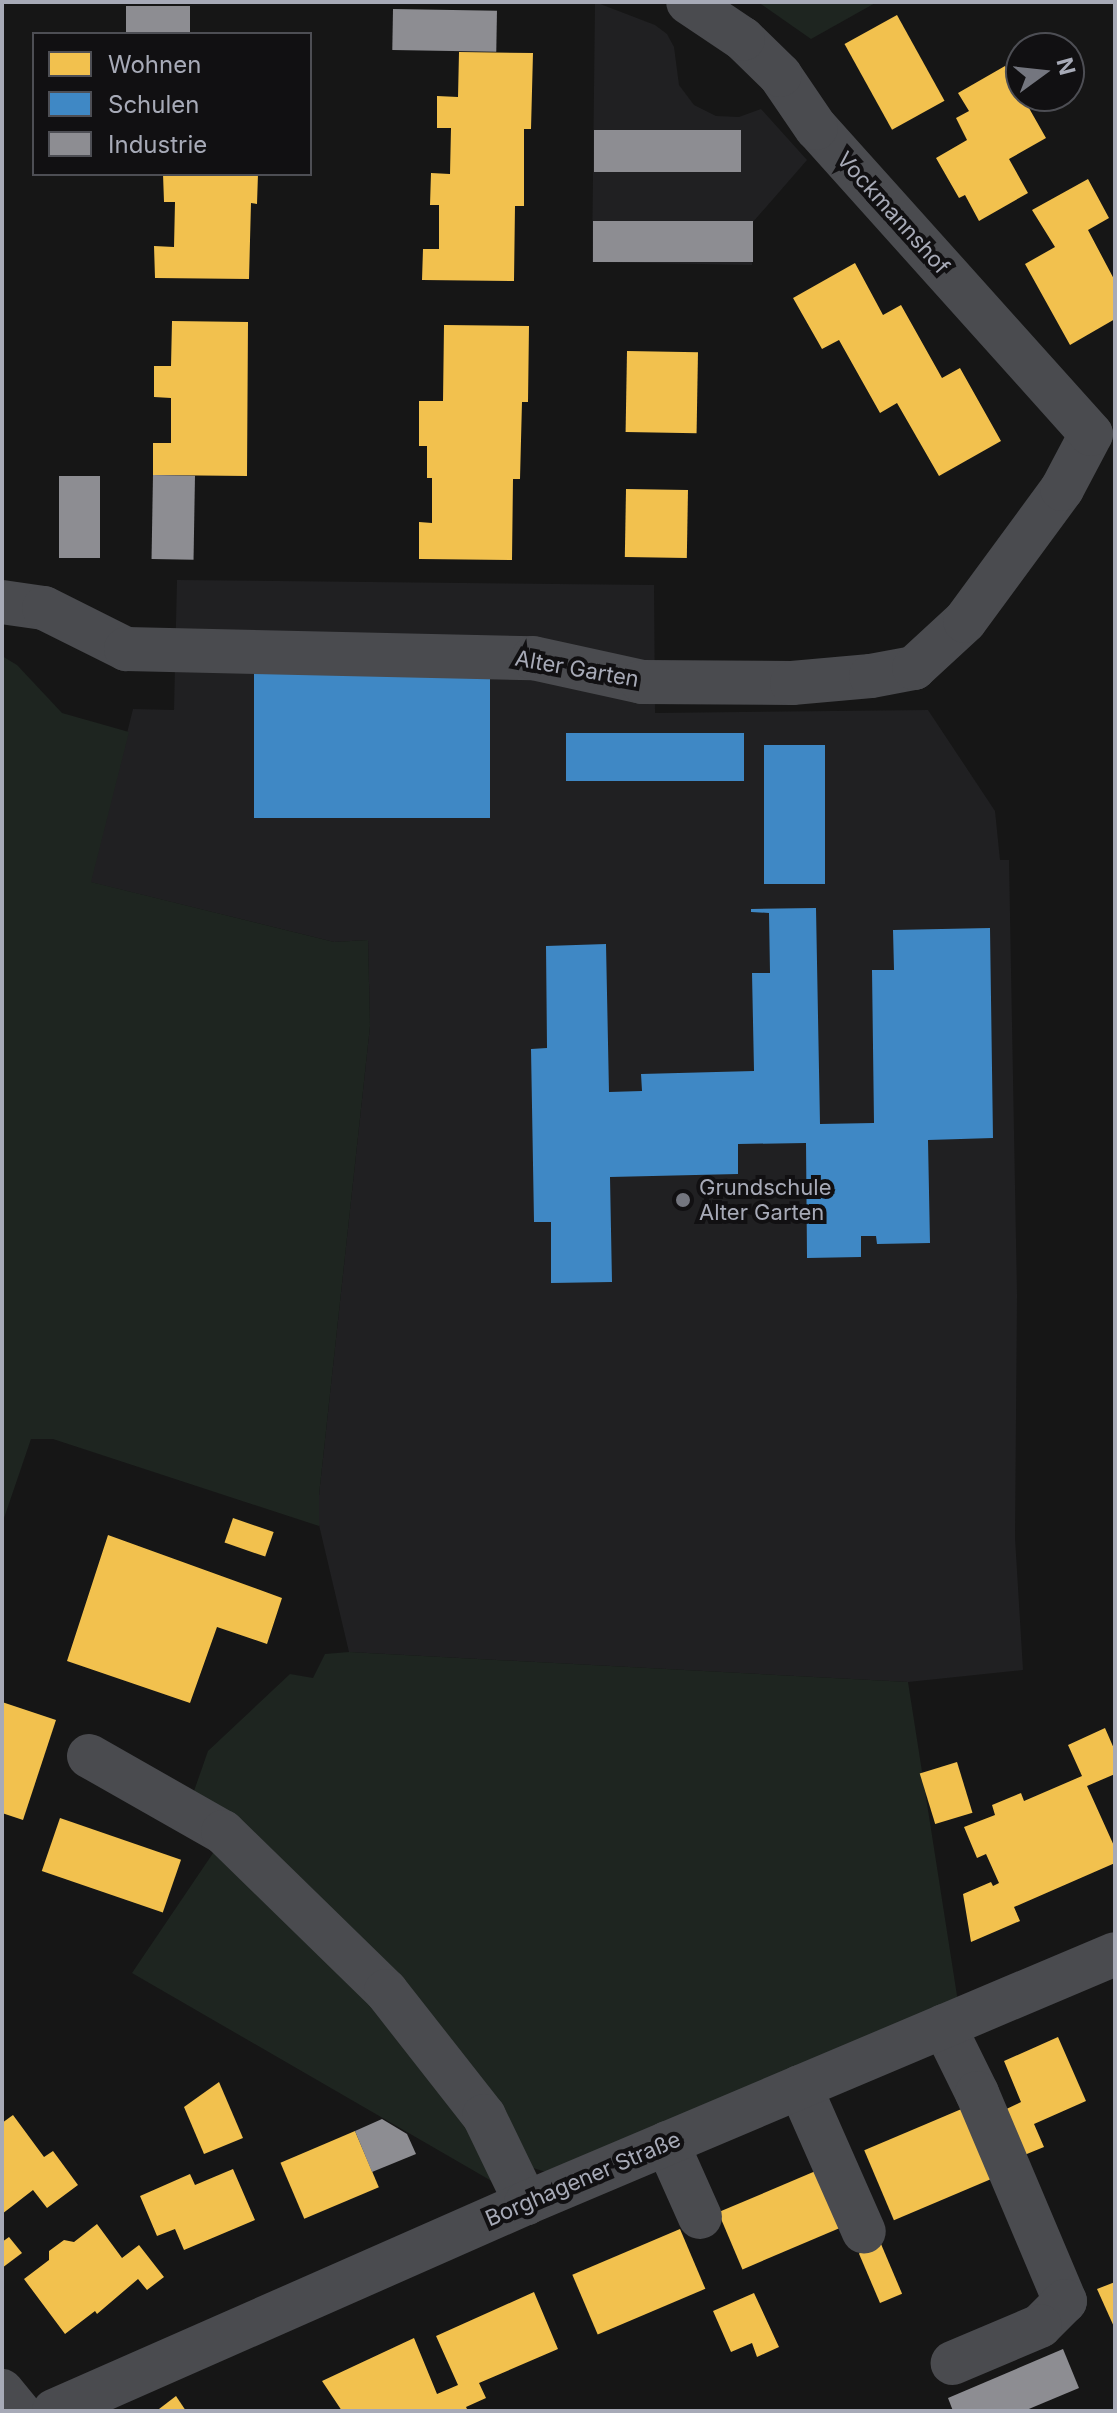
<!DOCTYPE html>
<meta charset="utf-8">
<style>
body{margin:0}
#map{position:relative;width:1117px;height:2413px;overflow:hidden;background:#161616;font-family:Inter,sans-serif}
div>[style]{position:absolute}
.built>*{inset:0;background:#202022}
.green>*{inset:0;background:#1e2520}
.homes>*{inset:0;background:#f2c14e;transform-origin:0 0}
.schools>*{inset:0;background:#3f88c5;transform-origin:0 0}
.industry>*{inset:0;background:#8d8d92;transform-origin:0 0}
.minor>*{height:44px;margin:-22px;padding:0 22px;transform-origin:22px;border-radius:22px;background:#4a4b4f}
.dots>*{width:22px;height:22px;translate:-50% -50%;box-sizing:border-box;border:4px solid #111012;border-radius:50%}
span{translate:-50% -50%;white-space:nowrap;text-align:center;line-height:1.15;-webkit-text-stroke:8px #111012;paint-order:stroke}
.street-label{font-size:22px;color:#a7aab7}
.poi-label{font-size:22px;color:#a7aab7}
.left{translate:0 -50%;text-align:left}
.frame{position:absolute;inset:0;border:4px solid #a7aab7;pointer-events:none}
.legend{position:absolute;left:32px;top:32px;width:280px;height:144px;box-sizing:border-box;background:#111012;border:2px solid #4d4e54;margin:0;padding:10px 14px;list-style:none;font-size:24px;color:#a7aab7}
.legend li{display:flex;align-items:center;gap:16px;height:40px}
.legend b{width:40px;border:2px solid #4d4e54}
.north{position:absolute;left:1005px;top:32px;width:80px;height:80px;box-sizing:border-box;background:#111012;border:2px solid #4d4e54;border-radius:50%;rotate:75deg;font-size:22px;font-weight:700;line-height:32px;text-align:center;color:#a7aab7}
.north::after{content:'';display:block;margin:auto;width:28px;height:36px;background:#74767f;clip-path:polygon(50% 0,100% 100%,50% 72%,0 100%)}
</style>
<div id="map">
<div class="built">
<div style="clip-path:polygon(595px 2px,655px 25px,667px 34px,674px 47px,679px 85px,694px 105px,716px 116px,739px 117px,761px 109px,807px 160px,753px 222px,752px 265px,592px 262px)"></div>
<div style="clip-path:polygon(177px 580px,654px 585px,655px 713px,928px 710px,995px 811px,1000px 860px,1009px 860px,1017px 1295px,1015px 1538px,1023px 1670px,908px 1682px,349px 1652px,319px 1525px,319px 1495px,370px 1026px,368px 940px,334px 942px,90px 882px,133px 709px,174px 710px)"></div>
</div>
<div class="green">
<div style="clip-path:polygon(758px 2px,877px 2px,811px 39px)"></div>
<div style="clip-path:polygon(2px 656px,17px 665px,62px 713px,129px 732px,91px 882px,334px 942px,368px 940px,370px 1026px,319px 1495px,319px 1526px,53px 1439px,31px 1439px,2px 1524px)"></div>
<div style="clip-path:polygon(349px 1652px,908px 1682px,958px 2002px,546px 2172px,533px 2168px,495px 2183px,132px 1973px,232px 1825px,194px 1791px,208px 1751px,290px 1674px,313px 1678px,325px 1654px)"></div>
</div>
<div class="homes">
<div style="left:897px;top:15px;width:98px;height:60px;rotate:61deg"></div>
<div style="clip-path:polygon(459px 52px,533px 53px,531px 129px,524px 129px,524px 206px,515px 206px,514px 281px,422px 280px,423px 249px,439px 249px,439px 205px,430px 205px,431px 173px,450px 174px,451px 128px,437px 128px,437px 96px,458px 97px)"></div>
<div style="clip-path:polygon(1005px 66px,1046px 138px,1009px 159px,1028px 193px,979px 221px,965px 195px,959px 198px,936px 158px,967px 140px,956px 118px,969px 111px,958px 93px)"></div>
<div style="clip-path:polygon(163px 174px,258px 174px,257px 204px,251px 203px,249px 279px,155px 278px,154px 246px,174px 247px,175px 202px,164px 202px)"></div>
<div style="clip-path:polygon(1088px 179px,1109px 218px,1088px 230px,1115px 281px,1115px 319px,1070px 345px,1025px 264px,1055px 247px,1032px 210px)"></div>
<div style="clip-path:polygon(855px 263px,883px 315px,901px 305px,942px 378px,960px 368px,1001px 441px,939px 476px,897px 403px,880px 413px,839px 340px,822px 349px,793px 298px)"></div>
<div style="clip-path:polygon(172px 321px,248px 322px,247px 476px,153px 475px,153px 443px,171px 443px,171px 398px,154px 397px,154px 366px,171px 366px)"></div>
<div style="clip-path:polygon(444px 325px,529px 326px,528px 402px,522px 402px,520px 479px,513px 479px,512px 560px,419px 559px,419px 522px,432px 523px,432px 478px,427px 478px,427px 446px,419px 446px,419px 401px,443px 401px)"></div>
<div style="left:627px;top:351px;width:71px;height:81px;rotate:1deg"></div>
<div style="left:626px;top:489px;width:62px;height:68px;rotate:1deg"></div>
<div style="left:233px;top:1518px;width:43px;height:26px;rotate:19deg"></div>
<div style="clip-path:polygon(108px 1535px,282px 1598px,267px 1644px,217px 1627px,190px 1703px,67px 1661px)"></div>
<div style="clip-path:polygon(2px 1702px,56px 1720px,23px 1820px,2px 1813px)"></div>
<div style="clip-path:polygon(1105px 1728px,1115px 1751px,1115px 1774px,1087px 1786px,1115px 1848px,1115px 1863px,1014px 1907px,1020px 1921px,971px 1942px,963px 1894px,991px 1882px,993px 1886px,999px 1883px,986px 1854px,977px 1858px,964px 1827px,995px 1815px,992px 1805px,1021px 1793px,1024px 1801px,1082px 1776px,1068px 1745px)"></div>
<div style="left:957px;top:1762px;width:53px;height:39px;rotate:73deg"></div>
<div style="left:60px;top:1818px;width:128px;height:56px;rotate:19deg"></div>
<div style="clip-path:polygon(1058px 2037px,1086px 2101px,1034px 2124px,1044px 2147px,1017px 2158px,998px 2113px,1021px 2102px,1004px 2061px)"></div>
<div style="clip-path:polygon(219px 2082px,243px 2138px,204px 2154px,184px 2107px)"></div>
<div style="left:971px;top:2105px;width:76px;height:116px;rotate:67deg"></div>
<div style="clip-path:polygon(13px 2115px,44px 2157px,53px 2151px,78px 2185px,47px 2208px,33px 2190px,2px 2214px,2px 2123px)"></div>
<div style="left:355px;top:2131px;width:61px;height:81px;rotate:67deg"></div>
<div style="left:825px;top:2167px;width:62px;height:116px;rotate:67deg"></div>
<div style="clip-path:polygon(233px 2169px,255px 2220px,184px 2250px,175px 2229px,157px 2236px,140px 2196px,190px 2174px,195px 2185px)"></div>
<div style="clip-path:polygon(97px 2224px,122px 2258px,139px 2245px,164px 2277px,147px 2290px,138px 2279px,97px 2314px,95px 2311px,65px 2334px,24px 2279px,49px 2260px,49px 2251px,64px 2240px,74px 2242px)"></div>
<div style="left:680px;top:2229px;width:65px;height:117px;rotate:67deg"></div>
<div style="clip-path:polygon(9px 2237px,22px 2253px,2px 2268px,2px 2242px)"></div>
<div style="left:881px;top:2244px;width:54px;height:24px;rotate:67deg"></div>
<div style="clip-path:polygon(1115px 2282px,1115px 2329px,1097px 2289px)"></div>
<div style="clip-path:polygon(534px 2292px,558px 2349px,479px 2383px,486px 2398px,466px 2407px,468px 2411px,342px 2411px,322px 2381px,414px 2338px,437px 2394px,458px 2385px,436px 2336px)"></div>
<div style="clip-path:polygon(754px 2293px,779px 2347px,757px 2357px,752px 2343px,731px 2352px,713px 2311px)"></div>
<div style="clip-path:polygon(176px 2396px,186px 2411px,160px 2411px,159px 2409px)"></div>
</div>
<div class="schools">
<div style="left:490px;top:673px;width:145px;height:236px;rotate:90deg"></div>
<div style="left:744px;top:733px;width:48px;height:178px;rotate:90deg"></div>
<div style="left:825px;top:745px;width:139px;height:61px;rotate:90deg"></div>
<div style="clip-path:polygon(816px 908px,820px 1124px,874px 1123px,872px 970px,894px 970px,893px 930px,990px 928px,993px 1138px,928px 1140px,930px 1243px,877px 1244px,876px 1236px,861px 1236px,861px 1257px,807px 1258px,806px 1143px,738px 1144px,738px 1174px,610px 1177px,612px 1282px,551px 1283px,551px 1222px,534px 1222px,531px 1049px,547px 1048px,546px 946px,606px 944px,609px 1092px,642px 1091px,641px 1074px,754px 1071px,752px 973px,770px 973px,769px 913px,751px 912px,751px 909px)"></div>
</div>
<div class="industry">
<div style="left:126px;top:6px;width:64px;height:28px"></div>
<div style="left:393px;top:9px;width:104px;height:41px;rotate:1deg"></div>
<div style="left:594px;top:130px;width:147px;height:42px"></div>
<div style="left:593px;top:221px;width:160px;height:41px"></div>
<div style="left:153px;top:475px;width:42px;height:84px;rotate:1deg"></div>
<div style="left:59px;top:476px;width:41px;height:82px"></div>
<div style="clip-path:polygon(382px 2119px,407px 2134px,416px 2154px,372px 2172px,355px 2131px)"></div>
<div style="clip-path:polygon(1063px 2349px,1079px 2388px,1024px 2411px,953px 2411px,948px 2398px)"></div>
</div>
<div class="minor">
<div style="left:2px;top:602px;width:42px;rotate:8.1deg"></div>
<div style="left:44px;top:608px;width:92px;rotate:26.6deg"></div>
<div style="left:126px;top:649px;width:407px;rotate:1.3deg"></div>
<div style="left:533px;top:658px;width:112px;rotate:12.4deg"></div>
<div style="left:642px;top:682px;width:150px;rotate:0.4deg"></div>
<div style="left:792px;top:683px;width:79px;rotate:-5.1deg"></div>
<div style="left:871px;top:676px;width:44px;rotate:-10.5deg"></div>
<div style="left:914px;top:668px;width:69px;rotate:-42.7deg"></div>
<div style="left:965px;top:621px;width:164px;rotate:-53.7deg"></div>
<div style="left:1062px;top:489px;width:62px;rotate:-62.2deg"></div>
<div style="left:1091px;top:434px;width:411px;rotate:-131.9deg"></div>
<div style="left:816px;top:128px;width:64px;rotate:-124.2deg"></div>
<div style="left:780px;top:75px;width:52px;rotate:-135.8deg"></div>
<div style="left:743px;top:39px;width:66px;rotate:-146.1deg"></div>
<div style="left:89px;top:1756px;width:154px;rotate:29.6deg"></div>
<div style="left:223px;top:1832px;width:228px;rotate:44.3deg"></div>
<div style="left:386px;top:1991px;width:159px;rotate:51.9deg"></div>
<div style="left:484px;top:2116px;width:97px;rotate:64.2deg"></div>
<div style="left:944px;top:2026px;width:75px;rotate:63.8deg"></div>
<div style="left:977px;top:2093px;width:226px;rotate:67.1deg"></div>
<div style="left:1065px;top:2301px;width:35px;rotate:135deg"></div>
<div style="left:1040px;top:2326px;width:95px;rotate:157deg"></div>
<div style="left:800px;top:2087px;width:158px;rotate:66.2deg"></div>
<div style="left:667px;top:2143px;width:81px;rotate:66deg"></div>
<div style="left:2px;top:2391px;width:26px;rotate:51deg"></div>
<div style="left:54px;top:2411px;width:516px;rotate:-23.78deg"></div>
<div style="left:526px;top:2203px;width:639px;rotate:-22.92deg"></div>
</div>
<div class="dots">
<div style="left:683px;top:1200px;background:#74767f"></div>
</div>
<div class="street-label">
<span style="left:893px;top:213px;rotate:48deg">Vockmannshof</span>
<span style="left:577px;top:669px;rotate:10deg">Alter Garten</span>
<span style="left:583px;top:2179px;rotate:-23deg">Borghagener Straße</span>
</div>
<div class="poi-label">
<span class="left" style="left:699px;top:1200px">Grundschule<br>Alter Garten</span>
</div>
<div class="frame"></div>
<ul class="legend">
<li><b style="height:22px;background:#f2c14e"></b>Wohnen</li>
<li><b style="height:22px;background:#3f88c5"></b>Schulen</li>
<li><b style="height:22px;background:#8d8d92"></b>Industrie</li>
</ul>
<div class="north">N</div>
</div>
